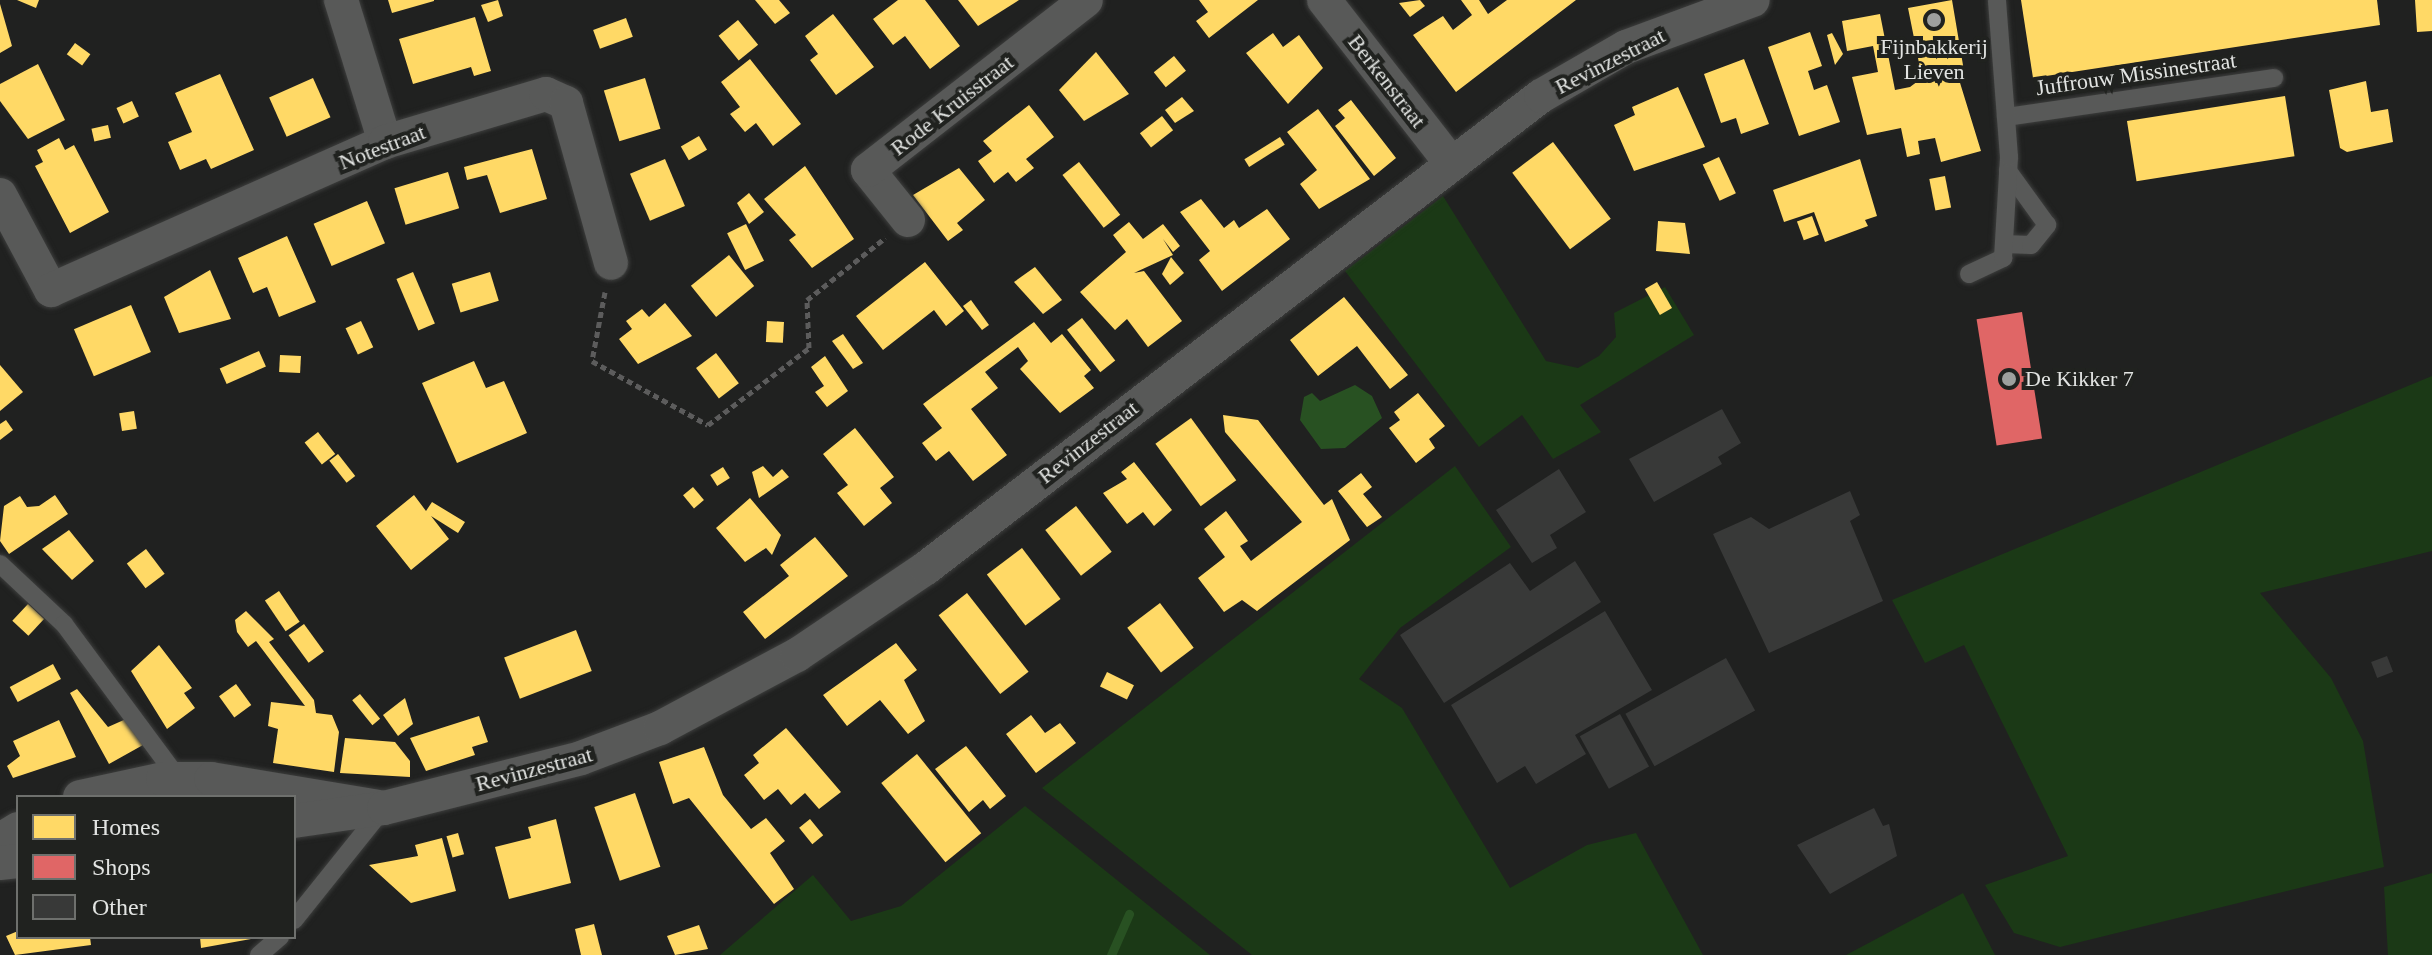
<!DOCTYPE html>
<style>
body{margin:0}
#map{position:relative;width:2432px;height:955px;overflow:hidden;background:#202120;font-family:Georgia,serif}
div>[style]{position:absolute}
.green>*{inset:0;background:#1b3916}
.water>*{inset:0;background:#285122}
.homes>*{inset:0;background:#ffd966;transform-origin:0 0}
.shops>*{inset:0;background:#e06666;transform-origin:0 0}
.stream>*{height:9px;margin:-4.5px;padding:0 4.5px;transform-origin:4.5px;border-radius:4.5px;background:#285122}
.building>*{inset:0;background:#383938;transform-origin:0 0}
.path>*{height:5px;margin-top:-2.5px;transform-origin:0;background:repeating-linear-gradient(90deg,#5c5c5c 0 6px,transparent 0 10px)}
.roads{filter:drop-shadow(0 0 2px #3d3e3d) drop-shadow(0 0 2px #3d3e3d)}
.lane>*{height:18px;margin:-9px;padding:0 9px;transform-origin:9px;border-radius:9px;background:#585958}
.street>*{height:34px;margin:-17px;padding:0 17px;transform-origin:17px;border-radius:17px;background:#585958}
.dots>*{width:22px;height:22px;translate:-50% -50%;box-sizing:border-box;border:4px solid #20221f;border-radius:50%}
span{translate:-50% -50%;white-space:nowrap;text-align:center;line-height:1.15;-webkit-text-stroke:8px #20221f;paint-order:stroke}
.poi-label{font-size:22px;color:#e2e4e2}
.left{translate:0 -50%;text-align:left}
.street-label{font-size:22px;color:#e2e4e2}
.legend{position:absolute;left:16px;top:795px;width:280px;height:144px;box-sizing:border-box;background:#20221f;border:2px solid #6e706d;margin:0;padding:10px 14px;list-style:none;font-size:24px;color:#e2e4e2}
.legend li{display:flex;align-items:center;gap:16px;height:40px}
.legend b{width:40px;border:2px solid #6e706d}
</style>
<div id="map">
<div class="green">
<div style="clip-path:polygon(1443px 196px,1546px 361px,1578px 368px,1599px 356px,1616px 337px,1614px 313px,1665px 287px,1694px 335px,1580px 405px,1601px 432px,1553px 459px,1522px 415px,1479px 447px,1345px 271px)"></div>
<div style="clip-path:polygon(2432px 376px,2432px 551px,2260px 593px,2331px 678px,2363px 741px,2384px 867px,2060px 947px,2014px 933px,1985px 885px,2068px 856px,1964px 645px,1925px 663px,1892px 600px)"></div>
<div style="clip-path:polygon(1455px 466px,1511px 547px,1400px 628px,1359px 679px,1402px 708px,1510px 888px,1587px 845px,1636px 833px,1703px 955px,1252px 955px,1042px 788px)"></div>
<div style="clip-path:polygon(1025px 806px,1210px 955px,720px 955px,813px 875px,851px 921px,901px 906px)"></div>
<div style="clip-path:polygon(2432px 873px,2432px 955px,2388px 955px,2384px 887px)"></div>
<div style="clip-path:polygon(1963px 893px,1995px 955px,1846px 955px)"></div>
</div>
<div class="water">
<div style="clip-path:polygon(1355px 385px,1372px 396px,1382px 418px,1345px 448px,1321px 449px,1300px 420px,1304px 397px,1312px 393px,1320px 401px)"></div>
</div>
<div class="homes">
<div style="clip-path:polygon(17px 0,39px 0,36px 8px)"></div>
<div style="clip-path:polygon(388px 0,434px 0,434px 1px,392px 13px)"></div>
<div style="clip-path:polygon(498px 0,503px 16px,488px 22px,481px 5px)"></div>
<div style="clip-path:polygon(755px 0,779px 0,790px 13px,775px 24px)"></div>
<div style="clip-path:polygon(898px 0,925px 0,960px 46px,930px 69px,905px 36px,893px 45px,873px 19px)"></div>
<div style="clip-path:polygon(958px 0,1019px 0,978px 26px)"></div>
<div style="clip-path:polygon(1199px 0,1258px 0,1209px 38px,1196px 21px,1208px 12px)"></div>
<div style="clip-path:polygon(1420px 0,1425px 6px,1410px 17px,1399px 3px)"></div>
<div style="clip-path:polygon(1461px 0,1479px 0,1488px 14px,1507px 0,1576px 0,1456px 92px,1413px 35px,1443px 16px,1453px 30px,1472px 15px)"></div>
<div style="clip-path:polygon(1952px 0,1964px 71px,1957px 73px,1981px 151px,1941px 162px,1935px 138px,1918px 141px,1920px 154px,1907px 157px,1901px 128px,1867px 135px,1852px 77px,1878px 72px,1873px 46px,1847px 51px,1842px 21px,1880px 14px,1895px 90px,1910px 87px,1922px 78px,1908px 8px)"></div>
<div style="clip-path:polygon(2021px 0,2377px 0,2380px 25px,2033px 78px)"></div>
<div style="clip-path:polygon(2415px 0,2432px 0,2432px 31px,2417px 32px)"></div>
<div style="clip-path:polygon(0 4px,12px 46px,0 53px)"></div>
<div style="clip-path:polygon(833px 14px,874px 67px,836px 95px,810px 60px,818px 54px,805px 36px)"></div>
<div style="clip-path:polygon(475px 17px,491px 71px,474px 76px,471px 67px,413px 84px,399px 39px)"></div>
<div style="left:626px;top:18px;width:20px;height:35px;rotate:70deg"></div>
<div style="left:738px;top:20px;width:32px;height:25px;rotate:51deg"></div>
<div style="clip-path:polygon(1810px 32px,1822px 66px,1808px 71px,1814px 90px,1827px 85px,1840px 122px,1799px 136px,1768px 47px)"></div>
<div style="clip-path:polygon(1273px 33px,1283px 47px,1299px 35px,1323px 68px,1288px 104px,1246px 53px)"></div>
<div style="clip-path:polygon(1832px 33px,1843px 54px,1835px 65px,1827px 35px)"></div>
<div style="left:75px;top:43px;width:19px;height:14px;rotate:36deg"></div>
<div style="clip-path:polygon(1096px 52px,1129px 94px,1084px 121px,1059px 90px)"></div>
<div style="left:1174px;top:56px;width:19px;height:26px;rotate:51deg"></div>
<div style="clip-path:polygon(750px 59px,801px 124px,773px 146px,756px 123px,745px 132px,730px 114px,740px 107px,721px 82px)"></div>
<div style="clip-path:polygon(1744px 59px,1769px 124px,1741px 134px,1736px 118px,1721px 123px,1704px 74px)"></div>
<div style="clip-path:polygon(38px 64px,65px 120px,28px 139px,0 101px,0 84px)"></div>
<div style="clip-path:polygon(220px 74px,254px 150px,211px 169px,206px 159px,180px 170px,168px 142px,192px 132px,175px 93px)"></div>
<div style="left:313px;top:78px;width:43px;height:48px;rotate:66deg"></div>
<div style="left:645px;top:78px;width:53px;height:43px;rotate:73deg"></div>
<div style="clip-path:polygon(2366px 81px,2371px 112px,2388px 109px,2393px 142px,2347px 152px,2340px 148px,2329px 90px)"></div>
<div style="clip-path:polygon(1678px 87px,1705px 147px,1634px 171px,1614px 125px,1635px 115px,1632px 107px)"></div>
<div style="left:2285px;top:96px;width:61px;height:160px;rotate:81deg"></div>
<div style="clip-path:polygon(1182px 97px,1194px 111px,1175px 123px,1165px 110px)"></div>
<div style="clip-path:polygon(1351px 100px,1396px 158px,1374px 176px,1335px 126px,1345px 118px,1338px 110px)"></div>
<div style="left:132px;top:101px;width:17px;height:17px;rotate:66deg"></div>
<div style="clip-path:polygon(1029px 105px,1054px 137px,1026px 159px,1034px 168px,1016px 182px,1008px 172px,994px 183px,978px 161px,992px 151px,983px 141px)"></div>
<div style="clip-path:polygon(1318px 109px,1370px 179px,1319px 209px,1300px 184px,1317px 170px,1287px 132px)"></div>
<div style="left:1162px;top:116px;width:18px;height:28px;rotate:52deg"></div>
<div style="left:108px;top:125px;width:13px;height:17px;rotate:77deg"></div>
<div style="left:699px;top:136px;width:16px;height:21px;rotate:60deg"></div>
<div style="left:1280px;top:137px;width:9px;height:42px;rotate:58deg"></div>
<div style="clip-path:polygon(59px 138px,65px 150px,74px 145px,109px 212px,70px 233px,35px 166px,43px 162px,37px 150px)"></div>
<div style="left:1553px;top:142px;width:96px;height:51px;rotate:53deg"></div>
<div style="clip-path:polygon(532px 149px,547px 199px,500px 213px,487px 175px,467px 180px,464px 167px)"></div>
<div style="left:1719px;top:157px;width:40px;height:18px;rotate:65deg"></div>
<div style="left:665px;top:159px;width:51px;height:38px;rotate:67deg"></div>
<div style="clip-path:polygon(1860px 159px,1877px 216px,1865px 220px,1868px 226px,1825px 242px,1814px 212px,1784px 222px,1773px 190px)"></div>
<div style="left:1079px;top:162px;width:67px;height:21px;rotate:52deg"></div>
<div style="clip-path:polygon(805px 166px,854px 239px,812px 268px,789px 240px,796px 235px,764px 199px)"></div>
<div style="clip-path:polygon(959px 168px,985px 200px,957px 223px,963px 230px,948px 241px,913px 195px)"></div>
<div style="left:448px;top:172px;width:38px;height:56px;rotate:73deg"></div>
<div style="left:1945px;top:176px;width:32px;height:16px;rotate:79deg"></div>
<div style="clip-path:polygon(749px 193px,764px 212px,749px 224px,737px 203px)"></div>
<div style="clip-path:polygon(1201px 199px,1224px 228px,1234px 220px,1239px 228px,1267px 209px,1290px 239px,1222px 291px,1199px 260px,1210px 251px,1180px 212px)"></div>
<div style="left:367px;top:201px;width:46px;height:58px;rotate:67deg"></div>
<div style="left:1812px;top:216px;width:20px;height:16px;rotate:70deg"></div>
<div style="clip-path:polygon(1658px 221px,1685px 223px,1690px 254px,1656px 251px)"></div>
<div style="clip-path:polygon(1129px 222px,1143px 239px,1163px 224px,1180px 246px,1173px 252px,1163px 239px,1173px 255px,1134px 273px,1144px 271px,1182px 321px,1148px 347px,1127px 319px,1115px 330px,1080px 292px,1126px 252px,1113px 235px)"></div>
<div style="left:746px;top:224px;width:41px;height:21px;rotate:64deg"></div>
<div style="clip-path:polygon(287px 236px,316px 302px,279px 317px,267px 287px,253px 293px,238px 258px)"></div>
<div style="left:729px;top:255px;width:40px;height:49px;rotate:51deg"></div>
<div style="clip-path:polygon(1171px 257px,1184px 273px,1170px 285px,1162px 274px)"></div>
<div style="clip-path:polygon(925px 262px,964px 311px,946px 326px,934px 310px,883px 350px,856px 316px)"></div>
<div style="clip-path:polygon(1035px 267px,1062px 300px,1043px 314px,1014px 282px)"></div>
<div style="clip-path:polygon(210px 270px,231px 319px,179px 333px,164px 297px)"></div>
<div style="left:413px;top:272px;width:56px;height:18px;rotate:67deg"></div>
<div style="left:490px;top:272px;width:30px;height:40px;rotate:73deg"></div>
<div style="left:1657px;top:282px;width:30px;height:14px;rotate:60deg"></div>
<div style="clip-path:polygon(1344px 297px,1408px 375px,1390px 389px,1357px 346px,1318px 376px,1290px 340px)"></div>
<div style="clip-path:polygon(971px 300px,989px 325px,982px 330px,963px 306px)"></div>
<div style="clip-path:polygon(665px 303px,692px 336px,638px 364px,619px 339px,632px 329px,626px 321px,642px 309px,649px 317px)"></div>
<div style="left:131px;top:305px;width:51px;height:62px;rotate:67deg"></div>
<div style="left:1082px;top:318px;width:54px;height:19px;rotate:52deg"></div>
<div style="left:361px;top:321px;width:29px;height:17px;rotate:65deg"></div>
<div style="left:767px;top:321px;width:17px;height:21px;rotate:3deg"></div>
<div style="clip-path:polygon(1034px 322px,1051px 343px,1062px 334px,1091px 370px,1084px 376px,1094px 388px,1060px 413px,1020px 369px,1028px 361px,1018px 347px,985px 372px,998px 388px,971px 409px,1007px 455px,973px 481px,949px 451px,936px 461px,922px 443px,942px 428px,923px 404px)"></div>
<div style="clip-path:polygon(843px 334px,863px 363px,853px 369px,832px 341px)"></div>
<div style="left:259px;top:351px;width:17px;height:43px;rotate:66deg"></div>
<div style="left:716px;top:353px;width:38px;height:25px;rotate:53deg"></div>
<div style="left:280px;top:355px;width:21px;height:17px;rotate:3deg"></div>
<div style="clip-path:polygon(825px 356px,848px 391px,827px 407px,815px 392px,824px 386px,811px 367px)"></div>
<div style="clip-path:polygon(474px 361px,486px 388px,504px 381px,527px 433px,457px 463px,422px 383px)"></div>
<div style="clip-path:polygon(0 365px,23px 392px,0 411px)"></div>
<div style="clip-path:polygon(1418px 393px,1445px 426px,1429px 439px,1435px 448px,1416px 463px,1389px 428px,1400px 420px,1394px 412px)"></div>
<div style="left:134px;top:411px;width:18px;height:15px;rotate:81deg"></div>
<div style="clip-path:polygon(1223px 415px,1258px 420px,1324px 505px,1332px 499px,1350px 540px,1257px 611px,1242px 600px,1224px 612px,1198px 578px,1225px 557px,1204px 529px,1226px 511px,1248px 541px,1240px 546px,1251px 561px,1302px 522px,1225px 432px)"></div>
<div style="left:1191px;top:418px;width:77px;height:44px;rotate:54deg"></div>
<div style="clip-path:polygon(6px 420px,13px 430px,0 440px,0 424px)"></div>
<div style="clip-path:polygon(855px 428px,894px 477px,880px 488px,892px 503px,864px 526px,837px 493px,848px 485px,823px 454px)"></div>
<div style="left:318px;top:432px;width:28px;height:17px;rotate:52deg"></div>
<div style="left:338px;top:454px;width:28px;height:11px;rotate:52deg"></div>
<div style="clip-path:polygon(1134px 462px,1172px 510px,1154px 526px,1143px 512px,1127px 524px,1103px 493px,1127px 479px,1121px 472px)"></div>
<div style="clip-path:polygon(763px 466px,773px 477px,782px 469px,789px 477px,759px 498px,752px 472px)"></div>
<div style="left:723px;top:467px;width:13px;height:15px;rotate:58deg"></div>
<div style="clip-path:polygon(1361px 473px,1372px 487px,1363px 494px,1382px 517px,1367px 527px,1338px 491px)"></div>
<div style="left:693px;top:487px;width:17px;height:13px;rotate:50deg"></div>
<div style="clip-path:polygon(55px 495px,68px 514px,9px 554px,0 541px,4px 506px,20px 496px,27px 507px,39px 506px)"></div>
<div style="clip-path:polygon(414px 495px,426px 511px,432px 502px,465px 522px,458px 533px,431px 516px,449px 539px,411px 570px,376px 526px)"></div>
<div style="clip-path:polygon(750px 498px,781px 535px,772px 555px,766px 548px,745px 562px,716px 528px)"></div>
<div style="left:1076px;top:506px;width:58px;height:39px;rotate:52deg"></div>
<div style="clip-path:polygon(69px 530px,94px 561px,72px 580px,42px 549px)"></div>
<div style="clip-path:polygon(815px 537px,848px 576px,765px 639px,743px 612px,789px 576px,780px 565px)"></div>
<div style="left:1022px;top:548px;width:64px;height:44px;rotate:53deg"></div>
<div style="left:146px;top:549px;width:31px;height:24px;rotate:53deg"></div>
<div style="left:279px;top:591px;width:37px;height:17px;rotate:56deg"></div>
<div style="left:967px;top:593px;width:100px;height:36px;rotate:52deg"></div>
<div style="left:1160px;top:603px;width:56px;height:41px;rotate:53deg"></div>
<div style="left:28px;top:604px;width:22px;height:23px;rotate:43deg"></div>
<div style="clip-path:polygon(246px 611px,274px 639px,269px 642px,314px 700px,316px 713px,332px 715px,339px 732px,334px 772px,273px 763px,278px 729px,268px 726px,271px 702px,305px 706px,256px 641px,248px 647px,237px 632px,235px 620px)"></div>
<div style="left:304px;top:624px;width:34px;height:19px;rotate:54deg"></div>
<div style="left:576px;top:630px;width:44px;height:77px;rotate:69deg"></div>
<div style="clip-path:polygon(896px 643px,917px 670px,904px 680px,925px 721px,908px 734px,880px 700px,847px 726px,823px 695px)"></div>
<div style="clip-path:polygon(159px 645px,192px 688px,184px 693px,195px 708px,167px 729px,131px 671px)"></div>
<div style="left:53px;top:664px;width:17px;height:49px;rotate:62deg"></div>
<div style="left:1107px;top:672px;width:30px;height:16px;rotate:26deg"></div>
<div style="left:236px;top:684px;width:26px;height:21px;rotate:54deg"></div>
<div style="clip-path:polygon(77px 689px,108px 727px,126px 719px,143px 745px,109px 764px,70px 693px)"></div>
<div style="left:360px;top:694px;width:32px;height:10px;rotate:51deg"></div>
<div style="clip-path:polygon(405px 698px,413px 724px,398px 736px,383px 715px)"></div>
<div style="clip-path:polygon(1031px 715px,1045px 733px,1060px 723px,1076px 743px,1036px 773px,1006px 734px)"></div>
<div style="clip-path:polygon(479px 716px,488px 742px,472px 747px,475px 755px,426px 771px,410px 738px)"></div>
<div style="clip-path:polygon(59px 720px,76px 757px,13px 778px,7px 766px,20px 756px,13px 741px)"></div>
<div style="clip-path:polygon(786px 728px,841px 792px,819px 809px,805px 793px,791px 805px,778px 789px,764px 800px,744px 775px,759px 763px,753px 755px)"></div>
<div style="clip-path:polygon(345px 738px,395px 742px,410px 761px,410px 777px,340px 773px)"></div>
<div style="clip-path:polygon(966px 746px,1006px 796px,990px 809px,983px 800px,969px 812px,935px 769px)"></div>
<div style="clip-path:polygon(704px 747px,723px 795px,751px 829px,766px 818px,785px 841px,770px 853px,794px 889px,774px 904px,689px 798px,673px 804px,659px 762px)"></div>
<div style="left:917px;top:754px;width:102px;height:46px;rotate:51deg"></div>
<div style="left:635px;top:793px;width:78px;height:43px;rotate:71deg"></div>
<div style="clip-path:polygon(556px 819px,571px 883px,509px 899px,495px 847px,531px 838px,528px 827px)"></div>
<div style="left:810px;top:819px;width:21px;height:14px;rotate:51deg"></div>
<div style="left:458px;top:833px;width:22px;height:12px;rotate:74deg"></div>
<div style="clip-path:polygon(442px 838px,456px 891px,411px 903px,369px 865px,418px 856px,415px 845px)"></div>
<div style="clip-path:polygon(594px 924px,602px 955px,581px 955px,575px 929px)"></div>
<div style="clip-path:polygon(699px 925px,708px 949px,675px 955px,667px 936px)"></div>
<div style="clip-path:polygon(18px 931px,18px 937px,90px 937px,91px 945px,15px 955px,6px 936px)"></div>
<div style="clip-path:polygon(200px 937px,250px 937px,251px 939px,201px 948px)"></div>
</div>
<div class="shops">
<div style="left:2022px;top:312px;width:128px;height:46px;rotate:81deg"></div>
</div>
<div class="stream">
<div style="left:1111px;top:955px;width:45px;rotate:-66.3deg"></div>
</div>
<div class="building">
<div style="clip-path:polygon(1722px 409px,1741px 443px,1718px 457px,1722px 464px,1654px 502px,1629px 459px)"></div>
<div style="clip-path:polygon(1559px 469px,1586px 512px,1550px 535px,1557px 548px,1532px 563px,1496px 510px)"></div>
<div style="clip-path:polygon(1850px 491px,1860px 515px,1850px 521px,1883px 601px,1769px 653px,1713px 534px,1751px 517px,1769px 529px)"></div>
<div style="clip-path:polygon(1575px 561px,1601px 602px,1444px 703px,1400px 635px,1510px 563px,1530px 591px)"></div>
<div style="clip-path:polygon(1605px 611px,1652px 690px,1575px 735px,1586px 754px,1536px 784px,1525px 766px,1497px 783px,1451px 705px)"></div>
<div style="left:2387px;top:656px;width:17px;height:17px;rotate:69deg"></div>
<div style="left:1726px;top:658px;width:60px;height:115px;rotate:61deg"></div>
<div style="left:1620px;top:714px;width:60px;height:46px;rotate:61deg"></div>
<div style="clip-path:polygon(1874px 808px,1883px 826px,1889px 824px,1897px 856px,1830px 894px,1797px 845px)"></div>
</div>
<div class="path">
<div style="left:605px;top:292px;width:70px;rotate:100.7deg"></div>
<div style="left:592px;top:361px;width:132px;rotate:28.9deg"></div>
<div style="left:708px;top:425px;width:127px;rotate:-37.3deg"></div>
<div style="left:809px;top:348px;width:48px;rotate:-92.4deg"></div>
<div style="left:807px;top:300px;width:100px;rotate:-38.5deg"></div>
</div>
<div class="roads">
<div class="lane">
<div style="left:2006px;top:117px;width:271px;rotate:-8.3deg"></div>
<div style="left:2004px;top:244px;width:27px;rotate:2deg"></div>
<div style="left:2031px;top:245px;width:26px;rotate:-51deg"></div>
<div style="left:2047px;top:225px;width:67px;rotate:-125.8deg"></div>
<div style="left:1969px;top:274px;width:38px;rotate:-25deg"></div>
<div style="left:2003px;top:258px;width:101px;rotate:-86.6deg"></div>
<div style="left:2009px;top:157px;width:157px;rotate:-94.4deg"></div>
<div style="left:0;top:564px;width:88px;rotate:43.2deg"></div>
<div style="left:64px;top:624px;width:192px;rotate:53.5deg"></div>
<div style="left:294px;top:920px;width:141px;rotate:-51.3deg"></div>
<div style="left:259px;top:955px;width:28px;rotate:-41deg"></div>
</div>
<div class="street">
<div style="left:341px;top:0;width:149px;rotate:72.8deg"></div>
<div style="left:1324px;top:0;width:205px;rotate:52.1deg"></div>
<div style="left:0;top:195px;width:108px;rotate:61.8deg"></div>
<div style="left:51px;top:290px;width:365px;rotate:-23.9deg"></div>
<div style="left:385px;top:142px;width:168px;rotate:-16.6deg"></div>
<div style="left:546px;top:94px;width:22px;rotate:24deg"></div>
<div style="left:566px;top:103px;width:166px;rotate:74.3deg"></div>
<div style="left:908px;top:220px;width:64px;rotate:-128.7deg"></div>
<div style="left:868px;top:170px;width:276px;rotate:-37.9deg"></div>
<div style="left:80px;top:797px;width:85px;rotate:-12.2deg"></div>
<div style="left:163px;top:779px;width:48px"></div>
<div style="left:211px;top:779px;width:175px;rotate:9.5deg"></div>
<div style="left:384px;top:808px;width:91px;rotate:171.8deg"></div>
<div style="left:384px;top:808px;width:203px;rotate:-14.2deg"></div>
<div style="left:581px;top:758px;width:85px;rotate:-20.8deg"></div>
<div style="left:660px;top:728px;width:155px;rotate:-28.1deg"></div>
<div style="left:797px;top:655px;width:156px;rotate:-34deg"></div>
<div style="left:926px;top:568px;width:775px;rotate:-37.51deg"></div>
<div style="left:1541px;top:96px;width:98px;rotate:-30deg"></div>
<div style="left:1626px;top:47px;width:135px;rotate:-20.3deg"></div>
<div style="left:0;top:840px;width:21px;rotate:-31deg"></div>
<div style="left:0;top:863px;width:18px;rotate:-6deg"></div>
</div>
</div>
<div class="dots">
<div style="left:1934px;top:20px;background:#9ea09e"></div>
<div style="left:2009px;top:379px;background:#9ea09e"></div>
</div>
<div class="poi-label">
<span style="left:1934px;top:59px">Fijnbakkerij<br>Lieven</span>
<span class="left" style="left:2025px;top:379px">De Kikker 7</span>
</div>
<div class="street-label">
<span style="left:1610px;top:61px;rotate:-27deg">Revinzestraat</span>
<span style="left:2136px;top:74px;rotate:-8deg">Juffrouw Missinestraat</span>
<span style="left:1387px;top:81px;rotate:52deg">Berkenstraat</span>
<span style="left:952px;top:105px;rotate:-38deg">Rode Kruisstraat</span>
<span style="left:382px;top:147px;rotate:-21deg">Notestraat</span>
<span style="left:1088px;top:442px;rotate:-38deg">Revinzestraat</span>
<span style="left:534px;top:769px;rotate:-15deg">Revinzestraat</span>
</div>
<ul class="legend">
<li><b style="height:22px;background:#ffd966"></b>Homes</li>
<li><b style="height:22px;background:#e06666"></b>Shops</li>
<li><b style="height:22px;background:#383938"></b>Other</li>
</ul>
</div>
